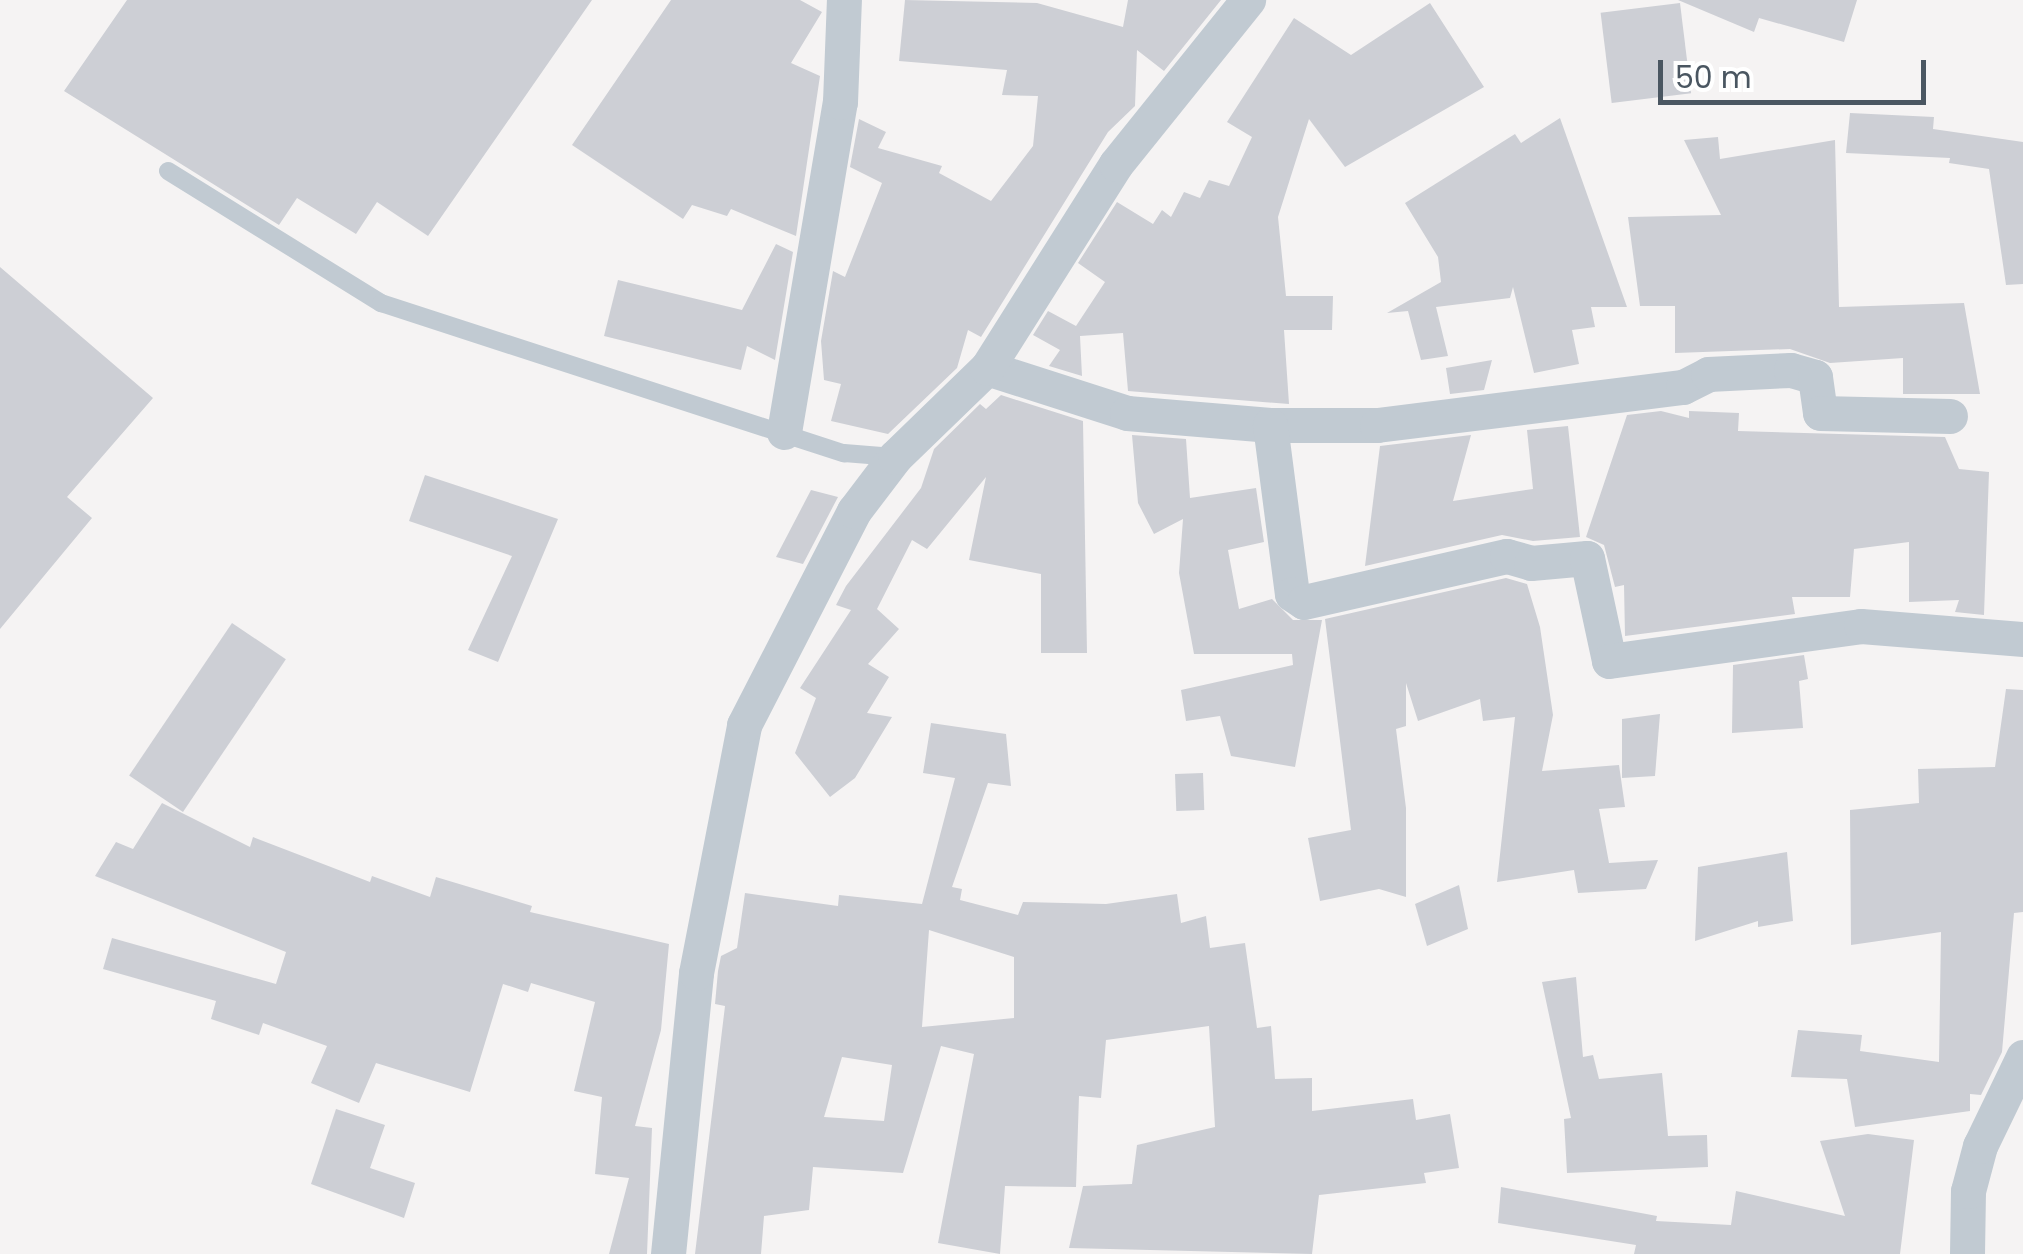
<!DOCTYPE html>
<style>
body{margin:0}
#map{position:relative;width:2023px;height:1254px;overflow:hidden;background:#f5f3f3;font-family:Poppins,sans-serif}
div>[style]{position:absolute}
.building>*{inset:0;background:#cdcfd5;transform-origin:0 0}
.lane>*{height:18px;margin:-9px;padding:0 9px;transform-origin:9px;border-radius:9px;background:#c1cad2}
.street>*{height:35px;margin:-17.5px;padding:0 17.5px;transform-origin:17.5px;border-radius:17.5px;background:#c1cad2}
span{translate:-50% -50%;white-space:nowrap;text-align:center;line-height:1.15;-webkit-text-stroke:8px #fff;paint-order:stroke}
.scale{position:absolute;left:1658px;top:60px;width:268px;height:45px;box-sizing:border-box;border:5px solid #4a5661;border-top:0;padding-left:12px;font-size:30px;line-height:35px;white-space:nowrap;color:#4a5661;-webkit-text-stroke:8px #fff;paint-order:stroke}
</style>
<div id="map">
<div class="building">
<div style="clip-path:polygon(127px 0,592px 0,428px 236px,377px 202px,356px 234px,297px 198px,279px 225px,64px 91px)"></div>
<div style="clip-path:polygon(671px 0,800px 0,822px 12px,791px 63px,820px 76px,796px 236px,731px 209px,727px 216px,692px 205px,683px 219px,572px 145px)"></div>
<div style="clip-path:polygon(905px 0,1037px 3px,1123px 27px,1128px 0,1221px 0,1164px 71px,1137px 50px,1135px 106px,1108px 132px,981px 337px,968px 330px,957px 368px,888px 434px,831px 421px,841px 384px,824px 380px,821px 341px,833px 271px,845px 277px,882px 183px,850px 167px,859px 119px,886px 132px,878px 148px,942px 166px,939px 173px,991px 201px,1033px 146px,1038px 96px,1002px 95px,1007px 70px,899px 61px)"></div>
<div style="clip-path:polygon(1678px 0,1857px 0,1844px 42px,1759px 18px,1754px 32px)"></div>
<div style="clip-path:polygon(1430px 3px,1484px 87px,1345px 167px,1309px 119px,1278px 217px,1286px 296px,1333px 296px,1332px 330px,1284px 330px,1289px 404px,1128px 391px,1123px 333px,1080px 336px,1082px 376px,1049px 366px,1060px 350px,1033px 335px,1048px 311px,1076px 326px,1105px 282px,1078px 263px,1117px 202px,1153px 224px,1162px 210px,1171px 217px,1184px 192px,1200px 198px,1209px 180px,1229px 186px,1252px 137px,1227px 122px,1294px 18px,1351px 55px)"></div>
<div style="left:1680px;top:3px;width:91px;height:80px;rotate:83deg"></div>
<div style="clip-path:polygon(1850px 113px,1934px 117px,1933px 129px,2023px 142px,2023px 284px,2006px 285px,1989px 169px,1949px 163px,1950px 158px,1846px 153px)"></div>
<div style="clip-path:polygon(1560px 118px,1627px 307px,1591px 307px,1595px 327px,1572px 330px,1579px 364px,1534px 373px,1513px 287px,1510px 298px,1436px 307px,1448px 356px,1421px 360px,1408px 311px,1387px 313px,1441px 282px,1438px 257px,1405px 203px,1515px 134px,1521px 143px)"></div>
<div style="clip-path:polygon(1718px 137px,1720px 159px,1835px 140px,1839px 307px,1964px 303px,1980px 394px,1903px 394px,1903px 358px,1830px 363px,1790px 349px,1675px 353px,1675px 306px,1640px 306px,1628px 217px,1721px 215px,1684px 140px)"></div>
<div style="clip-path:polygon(776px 244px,793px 252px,775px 360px,747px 346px,741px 370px,604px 336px,618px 280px,742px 310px)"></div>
<div style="clip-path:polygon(0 267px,153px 398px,67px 497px,92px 518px,0 629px)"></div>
<div style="clip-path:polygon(1492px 360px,1484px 390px,1450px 394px,1446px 368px)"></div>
<div style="clip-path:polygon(1001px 395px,1083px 421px,1087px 653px,1041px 653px,1041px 574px,969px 560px,986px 477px,927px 549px,912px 540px,877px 609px,899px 629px,868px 664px,889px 677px,867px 713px,892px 717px,855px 778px,830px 797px,795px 753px,816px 698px,800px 688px,851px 610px,836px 605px,846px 586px,921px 488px,934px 449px,980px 404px,986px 409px)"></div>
<div style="clip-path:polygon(1661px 411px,1689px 418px,1689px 411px,1739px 413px,1738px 431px,1945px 437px,1959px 469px,1989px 472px,1984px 615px,1955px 612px,1959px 600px,1909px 602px,1909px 542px,1854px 549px,1850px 597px,1792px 597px,1795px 614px,1625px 636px,1624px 585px,1615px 587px,1604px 545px,1586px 537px,1627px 415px)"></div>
<div style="clip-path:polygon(1568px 426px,1580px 537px,1533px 541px,1502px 535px,1365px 566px,1380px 446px,1471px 435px,1453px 501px,1533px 489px,1527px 430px)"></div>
<div style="clip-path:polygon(1132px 435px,1186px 439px,1190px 498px,1256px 488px,1264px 542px,1228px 550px,1239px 609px,1272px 599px,1293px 620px,1322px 620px,1295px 767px,1231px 756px,1220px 716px,1186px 721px,1181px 690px,1293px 665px,1292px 654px,1194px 654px,1179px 573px,1183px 519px,1154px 534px,1138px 503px)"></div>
<div style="clip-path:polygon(425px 475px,558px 519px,498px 662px,468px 650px,512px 556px,409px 521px)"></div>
<div style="clip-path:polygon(811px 490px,838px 497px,803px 564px,776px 557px)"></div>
<div style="clip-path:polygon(1506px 578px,1527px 584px,1540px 627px,1553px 715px,1542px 771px,1619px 765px,1625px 807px,1599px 809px,1609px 863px,1658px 860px,1646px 889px,1578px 893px,1574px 870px,1497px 882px,1515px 717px,1483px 721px,1480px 699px,1418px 721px,1406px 683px,1406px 726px,1396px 729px,1406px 808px,1406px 897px,1379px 889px,1320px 901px,1308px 838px,1351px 830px,1325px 619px)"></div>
<div style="left:232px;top:623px;width:65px;height:184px;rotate:34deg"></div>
<div style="clip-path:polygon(1804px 655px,1808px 679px,1799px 681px,1803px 728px,1732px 733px,1733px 665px)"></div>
<div style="clip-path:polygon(2006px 689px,2023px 690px,2023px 912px,2014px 913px,2002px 1052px,1981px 1095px,1970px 1094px,1970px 1111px,1855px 1127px,1847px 1079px,1791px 1077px,1798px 1030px,1862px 1035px,1860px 1051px,1939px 1062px,1941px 932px,1851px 945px,1850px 810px,1919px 803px,1918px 769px,1995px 767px)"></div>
<div style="clip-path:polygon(1660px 714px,1655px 776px,1622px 778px,1622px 719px)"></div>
<div style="clip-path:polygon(evenodd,931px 723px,1006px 734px,1011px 786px,988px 783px,952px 887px,962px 889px,960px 900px,1018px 915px,1023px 902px,1106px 904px,1177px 894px,1181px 923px,1206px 916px,1210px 948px,1245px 943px,1257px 1028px,1271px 1026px,1275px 1079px,1312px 1078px,1312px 1111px,1413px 1099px,1416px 1120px,1450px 1114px,1459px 1168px,1424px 1173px,1426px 1183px,1319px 1195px,1312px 1254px,1069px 1248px,1083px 1186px,1132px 1184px,1137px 1145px,1215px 1127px,1209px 1026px,1106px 1040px,1101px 1098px,1079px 1096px,1076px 1187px,1005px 1186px,1000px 1254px,938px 1243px,974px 1054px,941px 1046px,903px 1173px,813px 1167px,809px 1210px,764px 1216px,761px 1254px,695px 1254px,725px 1006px,715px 1004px,718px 971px,721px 956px,737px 948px,745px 893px,838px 906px,839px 895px,922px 904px,955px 778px,923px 773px,931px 723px,929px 930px,1014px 957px,1014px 1018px,922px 1027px,929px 930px,931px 723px,842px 1057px,892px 1065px,884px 1121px,824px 1117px,842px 1057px)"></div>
<div style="left:1203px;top:773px;width:37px;height:28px;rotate:88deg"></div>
<div style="clip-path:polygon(162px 803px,250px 847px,253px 837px,370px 882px,372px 876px,430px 897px,436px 877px,532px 906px,530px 912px,669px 944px,661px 1030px,635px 1126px,652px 1128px,647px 1254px,609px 1254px,629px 1178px,595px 1174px,602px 1097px,574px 1091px,595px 1002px,531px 983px,528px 992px,503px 984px,470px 1092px,376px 1063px,359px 1103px,311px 1083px,327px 1046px,263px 1023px,259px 1035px,211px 1019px,216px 1001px,103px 969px,112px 938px,276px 984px,286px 952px,95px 876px,116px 842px,133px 849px)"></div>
<div style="clip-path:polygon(1787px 852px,1793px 921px,1758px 927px,1758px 921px,1695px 941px,1698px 867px)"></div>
<div style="clip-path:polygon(1459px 885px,1468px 929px,1427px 946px,1415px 904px)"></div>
<div style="clip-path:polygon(1576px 977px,1583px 1057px,1593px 1055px,1599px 1079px,1662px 1073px,1668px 1136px,1707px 1135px,1708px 1167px,1567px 1173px,1564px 1119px,1571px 1118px,1542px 982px)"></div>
<div style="clip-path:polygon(336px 1109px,385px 1125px,370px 1168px,415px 1183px,404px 1218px,311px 1184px)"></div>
<div style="clip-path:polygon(1868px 1134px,1914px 1140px,1900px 1254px,1634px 1254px,1636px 1245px,1498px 1223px,1501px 1187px,1657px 1216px,1656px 1221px,1731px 1225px,1736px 1191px,1845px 1216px,1820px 1141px)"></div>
</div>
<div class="lane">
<div style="left:168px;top:171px;width:251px;rotate:31.8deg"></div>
<div style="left:381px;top:303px;width:487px;rotate:18deg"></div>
<div style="left:844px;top:453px;width:50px;rotate:4.6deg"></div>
</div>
<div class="street">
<div style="left:987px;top:368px;width:147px;rotate:17.8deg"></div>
<div style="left:1127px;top:413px;width:144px;rotate:4.8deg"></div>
<div style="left:1270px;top:425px;width:107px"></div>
<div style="left:1377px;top:425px;width:308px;rotate:-7.1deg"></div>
<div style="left:1683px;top:387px;width:28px;rotate:-27deg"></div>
<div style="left:1708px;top:374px;width:83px;rotate:-2.8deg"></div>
<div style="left:1791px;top:370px;width:25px;rotate:16deg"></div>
<div style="left:1815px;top:377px;width:36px;rotate:82deg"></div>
<div style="left:1820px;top:413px;width:130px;rotate:1.3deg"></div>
<div style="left:1270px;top:425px;width:170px;rotate:82.6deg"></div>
<div style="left:1292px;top:594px;width:14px;rotate:34deg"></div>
<div style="left:1304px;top:602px;width:208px;rotate:-12.8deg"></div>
<div style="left:1507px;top:556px;width:25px;rotate:16deg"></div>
<div style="left:1531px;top:563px;width:56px;rotate:-5.1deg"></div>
<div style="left:1587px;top:558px;width:105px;rotate:77.9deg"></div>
<div style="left:1609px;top:661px;width:254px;rotate:-7.9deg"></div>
<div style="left:1861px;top:626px;width:163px;rotate:4.6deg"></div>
<div style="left:784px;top:432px;width:335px;rotate:-80.4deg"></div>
<div style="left:840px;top:102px;width:102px;rotate:-87.8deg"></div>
<div style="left:668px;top:1254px;width:282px;rotate:-84.3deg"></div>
<div style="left:696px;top:973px;width:253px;rotate:-79deg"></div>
<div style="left:744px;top:725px;width:241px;rotate:-62.8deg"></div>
<div style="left:854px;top:511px;width:68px;rotate:-52.8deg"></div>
<div style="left:895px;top:457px;width:128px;rotate:-44.1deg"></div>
<div style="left:987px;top:368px;width:241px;rotate:-57.7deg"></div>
<div style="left:1116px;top:164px;width:211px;rotate:-51.2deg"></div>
<div style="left:1967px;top:1254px;width:63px;rotate:-89.1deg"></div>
<div style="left:1968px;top:1191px;width:47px;rotate:-75.1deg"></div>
<div style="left:1980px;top:1146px;width:99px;rotate:-64.2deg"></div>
</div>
<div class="scale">50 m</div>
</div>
